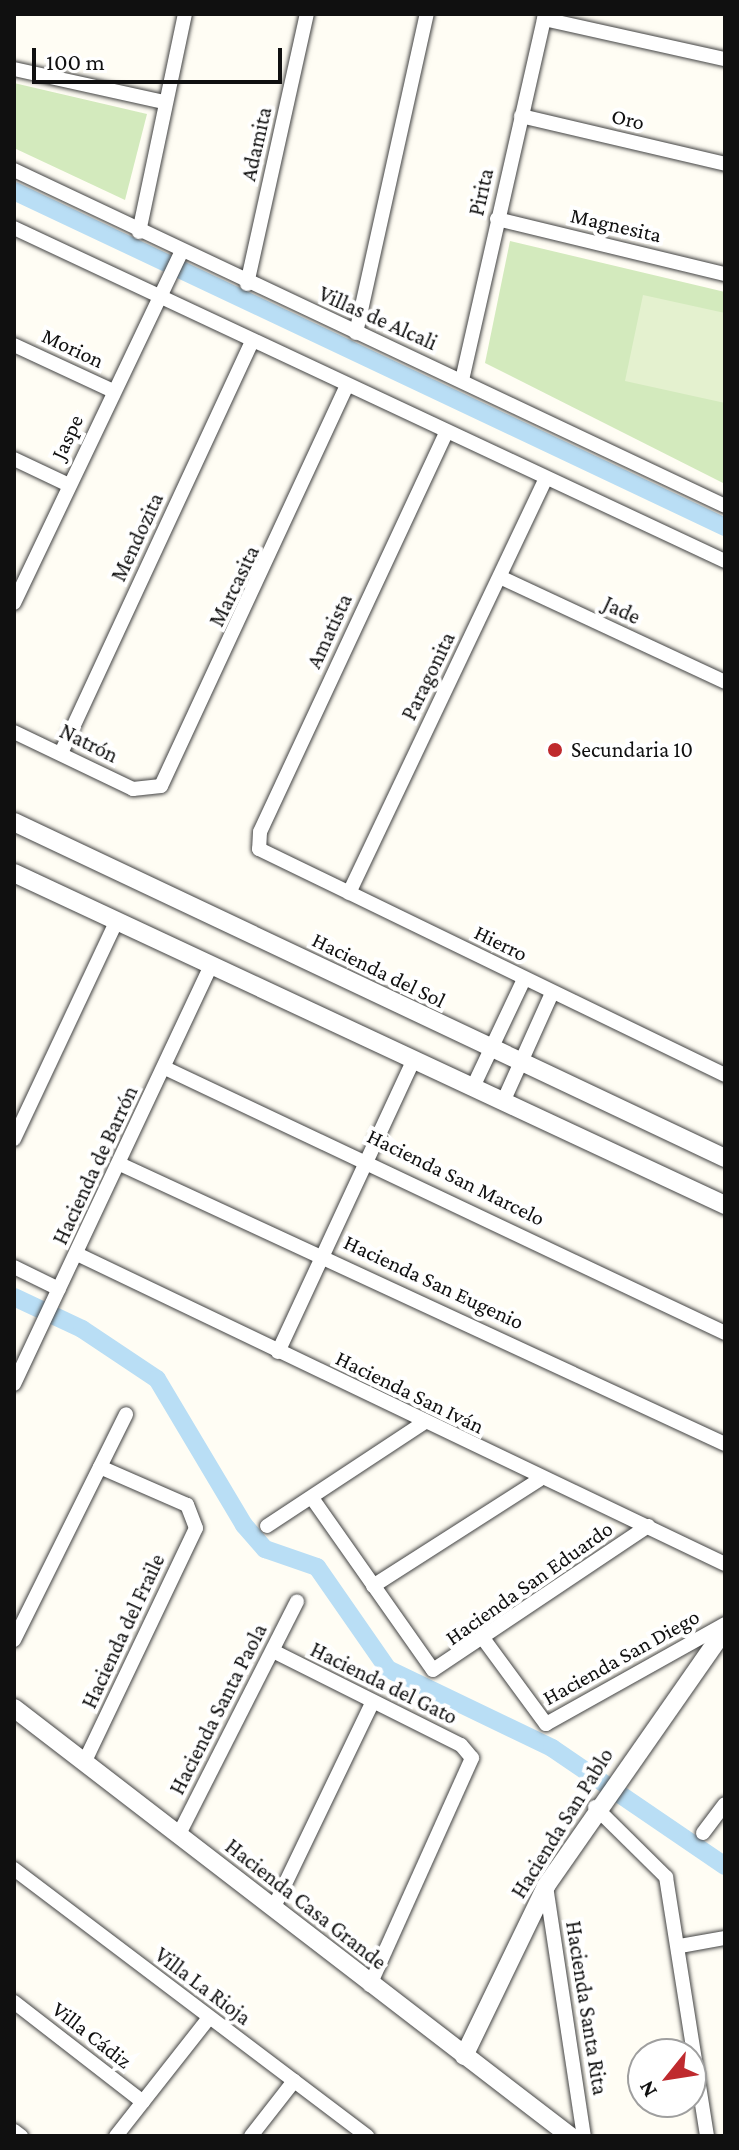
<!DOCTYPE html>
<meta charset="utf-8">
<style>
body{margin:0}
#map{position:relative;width:739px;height:2150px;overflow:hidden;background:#fffdf4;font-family:"Crimson Pro",serif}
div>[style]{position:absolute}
.green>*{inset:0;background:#d3eabd}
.pitch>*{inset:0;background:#e4f1cf}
.canal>*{height:18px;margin:-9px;padding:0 9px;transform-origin:9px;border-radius:9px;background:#b9def5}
.roads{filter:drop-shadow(0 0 2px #434343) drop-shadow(0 0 2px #434343)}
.minor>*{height:14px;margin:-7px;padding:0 7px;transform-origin:7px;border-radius:7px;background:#fff}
.tertiary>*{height:18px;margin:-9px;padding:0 9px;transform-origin:9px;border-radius:9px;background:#fff}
.dots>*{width:22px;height:22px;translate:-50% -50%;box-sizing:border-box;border:4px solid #fff;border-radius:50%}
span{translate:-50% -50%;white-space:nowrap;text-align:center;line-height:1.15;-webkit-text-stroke:8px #fff;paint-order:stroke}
.street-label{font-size:22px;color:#101010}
.poi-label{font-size:22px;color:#101010}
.left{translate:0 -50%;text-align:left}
.frame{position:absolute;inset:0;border:16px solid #101010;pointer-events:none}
.north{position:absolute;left:627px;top:2038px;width:80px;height:80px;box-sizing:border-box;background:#fff;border:2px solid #9f9f9f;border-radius:50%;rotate:240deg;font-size:22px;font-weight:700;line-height:32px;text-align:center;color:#101010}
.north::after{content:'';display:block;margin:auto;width:28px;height:36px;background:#bf2a2e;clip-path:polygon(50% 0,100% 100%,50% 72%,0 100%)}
.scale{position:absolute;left:32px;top:48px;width:250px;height:36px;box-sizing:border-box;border:4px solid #101010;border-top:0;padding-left:10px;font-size:24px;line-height:28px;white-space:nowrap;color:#101010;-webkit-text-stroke:6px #fff;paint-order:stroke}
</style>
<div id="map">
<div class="green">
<div style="clip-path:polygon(14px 83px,147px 114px,125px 200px,14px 148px)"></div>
<div style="clip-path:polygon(510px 241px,725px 292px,725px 484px,485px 363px)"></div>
</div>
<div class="pitch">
<div style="clip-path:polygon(643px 295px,725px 313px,725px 403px,625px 381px)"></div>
</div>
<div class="canal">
<div style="left:14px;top:191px;width:786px;rotate:25.29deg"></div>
<div style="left:14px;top:1297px;width:75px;rotate:25.2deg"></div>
<div style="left:82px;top:1329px;width:90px;rotate:33.7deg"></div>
<div style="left:157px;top:1379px;width:170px;rotate:59.2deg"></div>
<div style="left:244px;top:1525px;width:32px;rotate:49deg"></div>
<div style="left:265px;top:1549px;width:55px;rotate:19.1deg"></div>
<div style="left:317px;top:1567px;width:124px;rotate:55.2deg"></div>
<div style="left:388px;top:1669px;width:182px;rotate:25.7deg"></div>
<div style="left:552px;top:1748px;width:209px;rotate:34.3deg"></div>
</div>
<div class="roads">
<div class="minor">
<div style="left:544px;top:19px;width:185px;rotate:12.5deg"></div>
<div style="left:14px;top:69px;width:154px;rotate:12.4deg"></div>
<div style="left:521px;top:116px;width:210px;rotate:13.2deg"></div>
<div style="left:14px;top:170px;width:786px;rotate:25.29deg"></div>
<div style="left:497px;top:219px;width:235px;rotate:13.6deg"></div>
<div style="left:14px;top:228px;width:785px;rotate:25.1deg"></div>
<div style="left:139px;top:232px;width:223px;rotate:-78.1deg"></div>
<div style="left:247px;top:284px;width:277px;rotate:-77.5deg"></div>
<div style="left:356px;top:333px;width:327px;rotate:-77.5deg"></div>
<div style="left:14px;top:345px;width:109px;rotate:24.9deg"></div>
<div style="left:462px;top:380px;width:375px;rotate:-77.2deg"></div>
<div style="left:446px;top:433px;width:440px;rotate:115deg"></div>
<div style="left:260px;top:832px;width:17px;rotate:93deg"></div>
<div style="left:259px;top:849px;width:518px;rotate:25.87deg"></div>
<div style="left:14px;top:459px;width:61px;rotate:25.3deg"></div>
<div style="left:500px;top:577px;width:248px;rotate:25deg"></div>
<div style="left:14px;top:603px;width:388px;rotate:-64.5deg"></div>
<div style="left:14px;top:732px;width:132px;rotate:25.6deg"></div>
<div style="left:133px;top:789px;width:28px;rotate:-6deg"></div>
<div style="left:161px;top:786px;width:441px;rotate:-65.1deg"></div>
<div style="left:61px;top:753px;width:455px;rotate:-65.1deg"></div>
<div style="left:349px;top:893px;width:459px;rotate:-64.6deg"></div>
<div style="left:165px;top:1068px;width:620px;rotate:25.32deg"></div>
<div style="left:473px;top:1087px;width:119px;rotate:-64.7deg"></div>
<div style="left:503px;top:1102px;width:120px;rotate:-65.8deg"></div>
<div style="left:14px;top:1139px;width:240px;rotate:-64.8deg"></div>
<div style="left:122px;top:1165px;width:664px;rotate:24.83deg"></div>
<div style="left:77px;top:1254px;width:718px;rotate:25.57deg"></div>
<div style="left:14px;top:1267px;width:50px;rotate:26.1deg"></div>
<div style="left:278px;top:1352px;width:321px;rotate:-65.1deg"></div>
<div style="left:14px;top:1384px;width:464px;rotate:-64.8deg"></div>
<div style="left:312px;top:1498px;width:210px;rotate:54.9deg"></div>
<div style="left:433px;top:1670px;width:259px;rotate:-33.8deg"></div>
<div style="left:267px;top:1526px;width:187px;rotate:-33.4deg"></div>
<div style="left:373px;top:1586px;width:197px;rotate:-32.6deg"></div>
<div style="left:14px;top:1640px;width:252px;rotate:-63.6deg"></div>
<div style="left:485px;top:1641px;width:103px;rotate:53.7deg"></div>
<div style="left:546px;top:1724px;width:205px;rotate:-29.2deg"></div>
<div style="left:273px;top:1651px;width:210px;rotate:26.6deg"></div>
<div style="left:461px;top:1745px;width:17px;rotate:50deg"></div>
<div style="left:472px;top:1758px;width:249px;rotate:114.2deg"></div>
<div style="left:84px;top:1763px;width:260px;rotate:-64.5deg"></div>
<div style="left:196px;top:1528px;width:25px;rotate:-111deg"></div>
<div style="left:187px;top:1505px;width:95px;rotate:-156.4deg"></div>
<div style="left:595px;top:1807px;width:100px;rotate:44.6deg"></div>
<div style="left:666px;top:1877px;width:262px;rotate:81deg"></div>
<div style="left:703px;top:1833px;width:36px;rotate:-53deg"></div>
<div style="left:178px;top:1836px;width:263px;rotate:-63.1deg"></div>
<div style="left:14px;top:1869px;width:443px;rotate:37.1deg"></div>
<div style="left:546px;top:1886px;width:253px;rotate:81.4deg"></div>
<div style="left:273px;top:1909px;width:229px;rotate:-64.3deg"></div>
<div style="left:680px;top:1946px;width:46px;rotate:-10.1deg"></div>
<div style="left:14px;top:2002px;width:163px;rotate:37.8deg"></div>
<div style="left:14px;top:2131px;width:9px;rotate:36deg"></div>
<div style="left:116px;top:2136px;width:149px;rotate:-51.8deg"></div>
<div style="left:251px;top:2136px;width:70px;rotate:-52deg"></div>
</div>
<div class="tertiary">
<div style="left:14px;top:822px;width:786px;rotate:25.29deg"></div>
<div style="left:14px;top:873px;width:785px;rotate:25.03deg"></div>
<div style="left:14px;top:1708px;width:702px;rotate:37.59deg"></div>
<div style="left:464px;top:2056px;width:189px;rotate:-64.2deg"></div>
<div style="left:546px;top:1886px;width:313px;rotate:-55.1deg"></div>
</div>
</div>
<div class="dots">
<div style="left:555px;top:750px;background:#bf2a2e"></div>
</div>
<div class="street-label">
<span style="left:628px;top:119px;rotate:13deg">Oro</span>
<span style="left:256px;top:144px;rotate:-77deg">Adamita</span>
<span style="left:481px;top:192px;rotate:-77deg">Pirita</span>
<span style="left:616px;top:225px;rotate:13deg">Magnesita</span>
<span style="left:378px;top:318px;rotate:24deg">Villas de Alcali</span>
<span style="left:73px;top:348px;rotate:25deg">Morion</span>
<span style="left:67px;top:437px;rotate:-65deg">Jaspe</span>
<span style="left:137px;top:537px;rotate:-65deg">Mendozita</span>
<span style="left:234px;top:586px;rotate:-64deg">Marcasita</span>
<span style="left:622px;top:610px;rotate:25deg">Jade</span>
<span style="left:329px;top:631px;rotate:-65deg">Amatista</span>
<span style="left:428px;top:676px;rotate:-64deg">Paragonita</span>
<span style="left:89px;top:743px;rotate:26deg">Natrón</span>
<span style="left:501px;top:943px;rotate:26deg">Hierro</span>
<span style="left:379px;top:970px;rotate:26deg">Hacienda del Sol</span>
<span style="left:95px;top:1165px;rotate:-65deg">Hacienda de Barrón</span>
<span style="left:456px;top:1177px;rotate:26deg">Hacienda San Marcelo</span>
<span style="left:434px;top:1282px;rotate:25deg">Hacienda San Eugenio</span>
<span style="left:410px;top:1392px;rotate:26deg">Hacienda San Iván</span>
<span style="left:529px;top:1583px;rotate:-35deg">Hacienda San Eduardo</span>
<span style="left:123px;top:1631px;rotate:-65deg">Hacienda del Fraile</span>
<span style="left:621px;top:1657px;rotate:-29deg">Hacienda San Diego</span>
<span style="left:384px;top:1683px;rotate:26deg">Hacienda del Gato</span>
<span style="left:218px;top:1709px;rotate:-63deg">Hacienda Santa Paola</span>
<span style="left:562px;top:1823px;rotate:-58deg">Hacienda San Pablo</span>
<span style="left:306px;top:1904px;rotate:38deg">Hacienda Casa Grande</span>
<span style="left:203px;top:1986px;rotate:37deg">Villa La Rioja</span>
<span style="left:587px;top:2008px;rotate:81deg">Hacienda Santa Rita</span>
<span style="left:92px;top:2035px;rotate:38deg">Villa Cádiz</span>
</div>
<div class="poi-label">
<span class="left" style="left:571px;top:750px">Secundaria 10</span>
</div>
<div class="frame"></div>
<div class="north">N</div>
<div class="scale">100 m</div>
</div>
